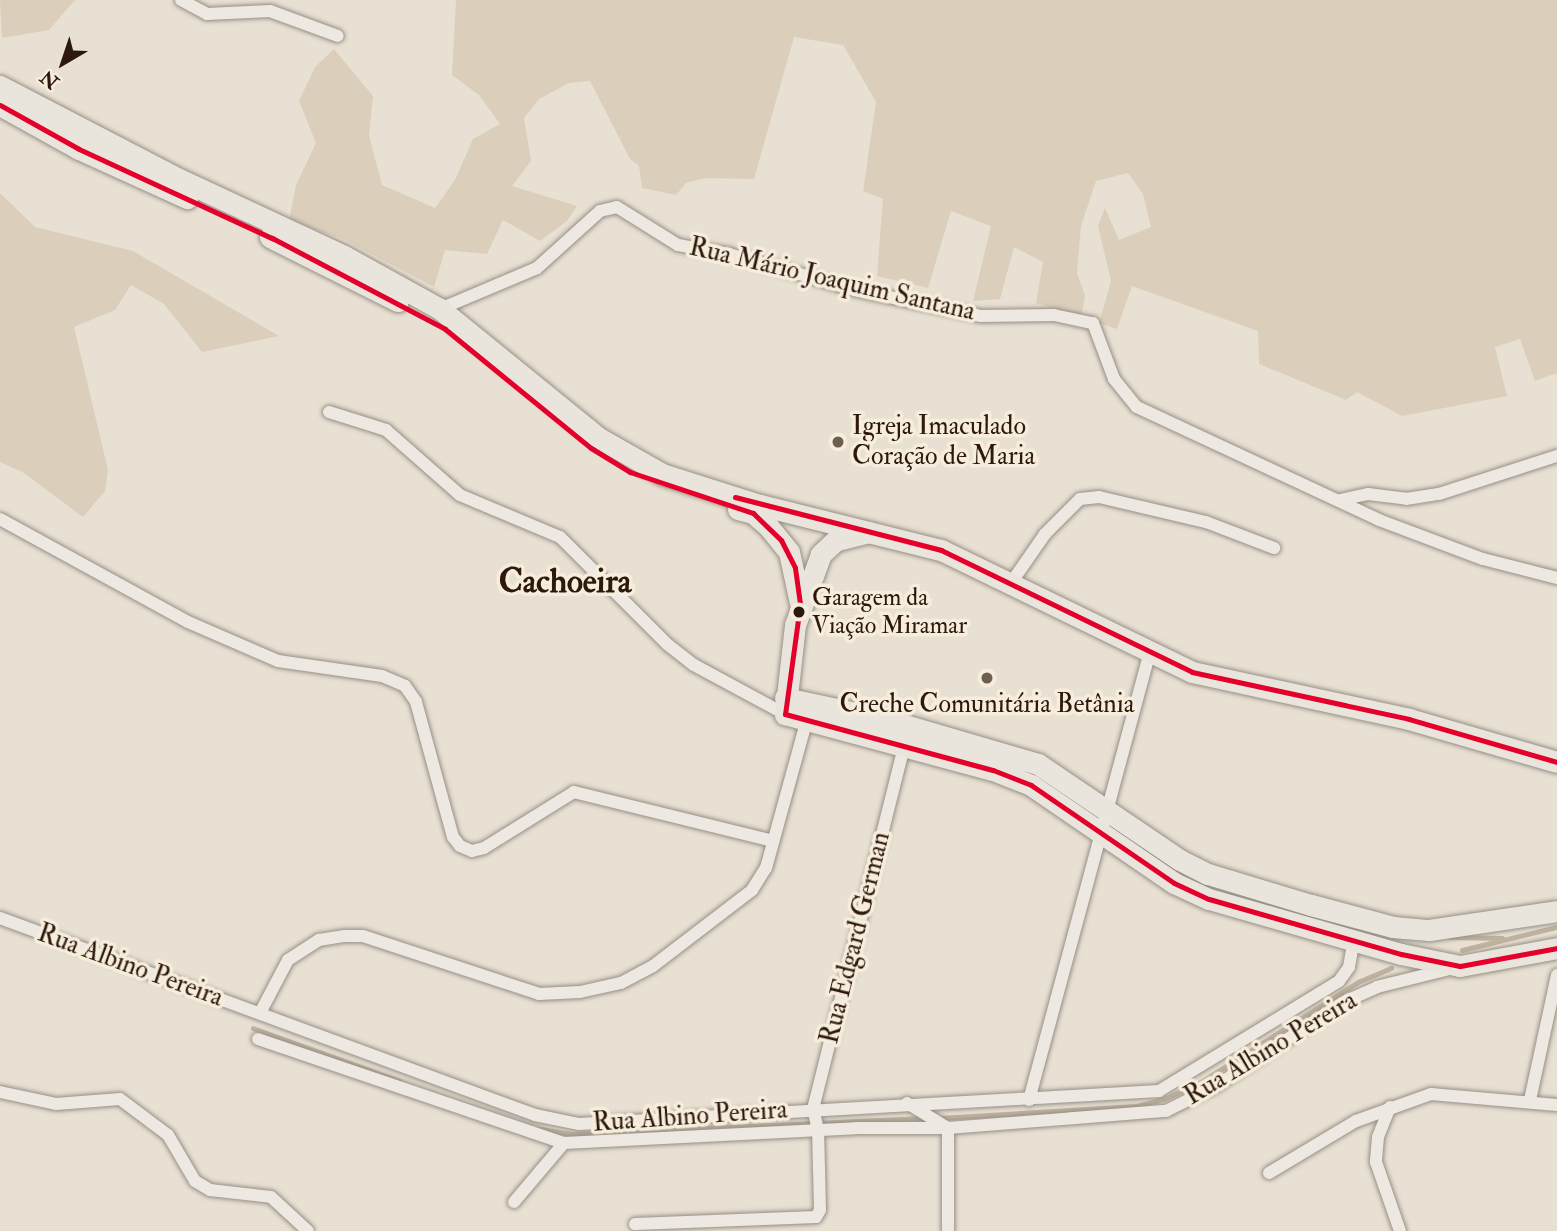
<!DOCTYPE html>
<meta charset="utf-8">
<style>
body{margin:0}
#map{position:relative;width:1557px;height:1231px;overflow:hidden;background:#e8e0d2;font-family:"IM FELL Double Pica",serif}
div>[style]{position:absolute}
.green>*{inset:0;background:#dbcfbb}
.stream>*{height:4.5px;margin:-2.25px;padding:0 2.25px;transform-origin:2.25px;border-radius:2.25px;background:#bfb29f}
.roads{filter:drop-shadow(0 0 2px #968f86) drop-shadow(0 0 2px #968f86)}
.minor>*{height:12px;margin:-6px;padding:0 6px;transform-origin:6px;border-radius:6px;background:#ede8e1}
.primary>*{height:21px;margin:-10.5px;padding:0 10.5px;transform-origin:10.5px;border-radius:10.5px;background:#eae5dc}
.bus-1>*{height:5px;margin:-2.5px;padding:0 2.5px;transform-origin:2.5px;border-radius:2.5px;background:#e4002b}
.dots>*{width:19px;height:19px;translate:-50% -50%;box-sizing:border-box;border:4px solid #f6eddc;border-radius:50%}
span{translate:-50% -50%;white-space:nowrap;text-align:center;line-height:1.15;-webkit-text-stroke:7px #f6eddc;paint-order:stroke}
.bus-label{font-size:24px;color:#2c180d}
.left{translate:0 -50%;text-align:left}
.street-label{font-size:26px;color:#2c180d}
.poi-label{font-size:26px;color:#2c180d}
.district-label{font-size:33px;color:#2c180d;font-weight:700}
.north{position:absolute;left:28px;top:28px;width:70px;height:70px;-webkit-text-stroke:5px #f6eddc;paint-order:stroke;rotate:219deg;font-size:19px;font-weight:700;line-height:28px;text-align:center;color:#2c180d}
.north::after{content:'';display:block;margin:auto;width:24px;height:32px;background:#2c180d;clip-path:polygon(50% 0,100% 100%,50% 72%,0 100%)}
</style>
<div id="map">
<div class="green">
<div style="clip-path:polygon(0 0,75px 0,49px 30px,2px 38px)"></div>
<div style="clip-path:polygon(456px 0,1557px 0,1557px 373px,1535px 381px,1520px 339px,1495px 347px,1507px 396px,1402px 416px,1357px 392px,1346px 400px,1259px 364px,1258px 331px,1132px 286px,1117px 329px,1099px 323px,1111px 281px,1098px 226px,1105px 208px,1119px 240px,1151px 227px,1143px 194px,1128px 173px,1096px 181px,1081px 226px,1077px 273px,1085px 296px,1081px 317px,1036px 303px,1043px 262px,1014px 247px,1000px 299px,973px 301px,991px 226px,951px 211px,928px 288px,877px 276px,883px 199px,863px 191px,876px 102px,843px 45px,794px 37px,754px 179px,706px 178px,686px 183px,676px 195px,642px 188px,639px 166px,630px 159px,590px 81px,569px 83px,539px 99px,524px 118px,531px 161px,512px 186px,577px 206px,567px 221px,540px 241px,503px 220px,487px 254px,445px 250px,434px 287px,341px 238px,289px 221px,296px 185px,316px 143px,299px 101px,315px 67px,334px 49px,373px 96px,369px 135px,382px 185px,435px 208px,455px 180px,473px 139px,500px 124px,479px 95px,452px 75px)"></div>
<div style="clip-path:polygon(0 193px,35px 227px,133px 251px,279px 336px,202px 352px,164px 304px,131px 285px,115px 310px,74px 327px,108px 470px,105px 491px,83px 517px,24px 473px,0 462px)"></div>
</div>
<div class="stream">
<div style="left:1450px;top:937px;width:52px;rotate:1.1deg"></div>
<div style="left:1462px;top:950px;width:97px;rotate:-13.7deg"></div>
<div style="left:253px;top:1028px;width:156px;rotate:19.8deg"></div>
<div style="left:939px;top:1118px;width:198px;rotate:-3.5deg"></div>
<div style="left:1137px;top:1106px;width:28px;rotate:-15deg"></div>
<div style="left:1164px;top:1099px;width:41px;rotate:-24.7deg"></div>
<div style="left:1201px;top:1082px;width:186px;rotate:-32.5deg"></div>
<div style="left:1358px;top:982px;width:36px;rotate:-23deg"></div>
<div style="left:541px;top:1129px;width:31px;rotate:9deg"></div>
<div style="left:572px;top:1134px;width:351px;rotate:-2.6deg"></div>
</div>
<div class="roads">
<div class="minor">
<div style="left:181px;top:0;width:30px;rotate:28deg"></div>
<div style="left:207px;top:14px;width:63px;rotate:-2.7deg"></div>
<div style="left:270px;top:11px;width:72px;rotate:20.2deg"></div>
<div style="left:440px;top:309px;width:105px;rotate:-22.9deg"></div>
<div style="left:537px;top:268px;width:85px;rotate:-42.1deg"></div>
<div style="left:600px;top:211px;width:17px;rotate:-13deg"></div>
<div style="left:617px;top:207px;width:72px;rotate:31.9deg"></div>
<div style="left:678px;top:245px;width:52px;rotate:10deg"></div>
<div style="left:729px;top:254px;width:131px;rotate:15.9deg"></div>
<div style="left:855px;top:290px;width:128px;rotate:11.7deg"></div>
<div style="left:980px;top:316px;width:74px;rotate:-0.8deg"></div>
<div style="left:1054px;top:315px;width:40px;rotate:12deg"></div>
<div style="left:1093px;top:323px;width:60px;rotate:69.4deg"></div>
<div style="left:1114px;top:379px;width:36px;rotate:51deg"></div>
<div style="left:1137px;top:407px;width:267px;rotate:25deg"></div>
<div style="left:1379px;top:520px;width:111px;rotate:20.6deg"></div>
<div style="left:1483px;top:559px;width:76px;rotate:14.4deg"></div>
<div style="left:329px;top:412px;width:60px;rotate:17.5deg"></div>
<div style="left:386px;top:430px;width:98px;rotate:41.3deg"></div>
<div style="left:460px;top:495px;width:108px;rotate:22.8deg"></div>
<div style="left:560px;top:537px;width:151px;rotate:45deg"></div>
<div style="left:667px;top:644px;width:34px;rotate:38deg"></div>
<div style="left:694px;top:665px;width:103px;rotate:28.3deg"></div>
<div style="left:1340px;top:500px;width:29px;rotate:-12deg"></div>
<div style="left:1368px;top:494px;width:38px;rotate:7deg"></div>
<div style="left:1406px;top:499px;width:33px;rotate:-9deg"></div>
<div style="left:1439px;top:494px;width:124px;rotate:-17.9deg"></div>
<div style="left:0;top:519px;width:214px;rotate:28.7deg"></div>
<div style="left:188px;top:622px;width:98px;rotate:23.4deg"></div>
<div style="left:278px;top:661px;width:105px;rotate:8.2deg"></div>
<div style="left:382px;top:676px;width:25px;rotate:23deg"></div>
<div style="left:405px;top:686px;width:19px;rotate:55deg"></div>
<div style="left:416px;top:702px;width:140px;rotate:74.7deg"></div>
<div style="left:453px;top:837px;width:11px;rotate:52deg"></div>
<div style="left:460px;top:846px;width:13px;rotate:23deg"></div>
<div style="left:472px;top:851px;width:12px;rotate:-14deg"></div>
<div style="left:484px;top:848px;width:106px;rotate:-31.9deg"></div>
<div style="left:574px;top:792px;width:205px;rotate:13.8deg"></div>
<div style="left:1011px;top:583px;width:60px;rotate:-55.2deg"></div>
<div style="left:1045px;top:534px;width:49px;rotate:-45deg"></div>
<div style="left:1080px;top:499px;width:19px;rotate:-6deg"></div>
<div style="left:1099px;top:497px;width:110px;rotate:13.2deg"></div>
<div style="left:1206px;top:522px;width:73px;rotate:20.9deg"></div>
<div style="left:0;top:918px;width:570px;rotate:20.21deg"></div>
<div style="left:535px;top:1115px;width:45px;rotate:11.6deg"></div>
<div style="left:579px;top:1124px;width:581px;rotate:-3.26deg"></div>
<div style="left:1159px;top:1091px;width:211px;rotate:-31.4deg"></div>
<div style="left:1339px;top:981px;width:17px;rotate:-54deg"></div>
<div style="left:1349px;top:967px;width:27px;rotate:-80deg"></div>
<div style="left:260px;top:1013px;width:60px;rotate:-62.2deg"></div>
<div style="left:288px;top:960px;width:37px;rotate:-33deg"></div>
<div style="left:319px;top:940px;width:26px;rotate:-9deg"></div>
<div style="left:345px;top:936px;width:18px"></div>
<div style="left:363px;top:936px;width:185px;rotate:18.2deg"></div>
<div style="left:539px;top:994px;width:41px;rotate:-2.8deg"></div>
<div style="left:580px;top:992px;width:42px;rotate:-12.4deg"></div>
<div style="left:621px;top:983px;width:36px;rotate:-28deg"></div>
<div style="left:653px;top:966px;width:125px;rotate:-37.5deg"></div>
<div style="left:752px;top:890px;width:26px;rotate:-58deg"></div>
<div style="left:766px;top:868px;width:159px;rotate:-74.6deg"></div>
<div style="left:258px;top:1039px;width:323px;rotate:18.8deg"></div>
<div style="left:564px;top:1143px;width:292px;rotate:-2.9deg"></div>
<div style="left:856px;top:1128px;width:92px"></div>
<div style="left:948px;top:1128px;width:219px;rotate:-4.5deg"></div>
<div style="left:1166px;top:1111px;width:56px;rotate:-26.6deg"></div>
<div style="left:1216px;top:1086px;width:155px;rotate:-33.2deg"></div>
<div style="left:1346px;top:1001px;width:34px;rotate:-24deg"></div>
<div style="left:1377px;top:987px;width:75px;rotate:-13.9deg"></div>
<div style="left:0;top:1092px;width:57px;rotate:12.1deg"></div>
<div style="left:56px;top:1104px;width:64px;rotate:-4.5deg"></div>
<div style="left:120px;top:1099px;width:60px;rotate:36.9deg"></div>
<div style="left:168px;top:1135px;width:53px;rotate:59.6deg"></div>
<div style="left:195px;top:1181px;width:17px;rotate:31deg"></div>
<div style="left:210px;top:1190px;width:61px;rotate:6.5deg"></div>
<div style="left:271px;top:1197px;width:50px;rotate:42.6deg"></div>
<div style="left:1029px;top:1100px;width:462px;rotate:-74.9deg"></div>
<div style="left:1530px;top:1100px;width:128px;rotate:-77.8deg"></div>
<div style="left:907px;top:1103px;width:48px;rotate:31.4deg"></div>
<div style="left:1390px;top:1107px;width:32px;rotate:112deg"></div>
<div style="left:1378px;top:1137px;width:25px;rotate:95deg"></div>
<div style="left:1376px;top:1162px;width:73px;rotate:70.8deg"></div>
<div style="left:948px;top:1128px;width:103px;rotate:90deg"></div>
<div style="left:1269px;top:1173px;width:101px;rotate:-30.9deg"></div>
<div style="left:1356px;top:1121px;width:80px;rotate:-19.8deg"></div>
<div style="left:1431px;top:1094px;width:126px;rotate:5deg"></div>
<div style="left:514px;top:1202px;width:77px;rotate:-49.7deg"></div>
<div style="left:635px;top:1224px;width:181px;rotate:-2.2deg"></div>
<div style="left:816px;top:1217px;width:8px;rotate:-60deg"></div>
<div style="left:820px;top:1210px;width:80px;rotate:-91.4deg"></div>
<div style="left:818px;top:1130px;width:22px;rotate:-103deg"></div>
<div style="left:813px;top:1109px;width:374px;rotate:-75.9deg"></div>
</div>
<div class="primary">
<div style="left:0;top:86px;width:199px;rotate:27.5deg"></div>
<div style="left:177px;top:178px;width:184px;rotate:25deg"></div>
<div style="left:344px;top:256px;width:110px;rotate:28.9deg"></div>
<div style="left:440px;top:309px;width:205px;rotate:39.1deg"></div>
<div style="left:599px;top:438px;width:73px;rotate:29.7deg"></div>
<div style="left:662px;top:474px;width:103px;rotate:17.6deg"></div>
<div style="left:760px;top:505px;width:187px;rotate:14deg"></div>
<div style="left:941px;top:550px;width:279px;rotate:25.9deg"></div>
<div style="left:1192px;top:672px;width:222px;rotate:12.2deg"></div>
<div style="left:1409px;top:719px;width:154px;rotate:16.2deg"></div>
<div style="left:0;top:105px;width:90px;rotate:29.1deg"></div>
<div style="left:79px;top:149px;width:119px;rotate:24.4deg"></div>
<div style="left:270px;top:237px;width:143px;rotate:26.6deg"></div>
<div style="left:738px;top:509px;width:16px;rotate:15deg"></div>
<div style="left:753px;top:513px;width:20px;rotate:41deg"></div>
<div style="left:768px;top:526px;width:33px;rotate:51deg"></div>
<div style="left:789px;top:552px;width:52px;rotate:77.8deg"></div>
<div style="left:869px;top:532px;width:34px;rotate:166deg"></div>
<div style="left:836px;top:540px;width:21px;rotate:137deg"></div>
<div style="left:821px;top:554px;width:76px;rotate:110.1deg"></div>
<div style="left:795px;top:625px;width:90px;rotate:96.4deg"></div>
<div style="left:785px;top:714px;width:215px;rotate:15.1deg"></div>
<div style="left:993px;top:770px;width:41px;rotate:21.5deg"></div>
<div style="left:1031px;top:785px;width:173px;rotate:34.4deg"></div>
<div style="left:1174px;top:883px;width:38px;rotate:25deg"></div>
<div style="left:1209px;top:899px;width:200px;rotate:16deg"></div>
<div style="left:1401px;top:954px;width:60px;rotate:11.5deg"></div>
<div style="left:1460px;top:966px;width:99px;rotate:-10.5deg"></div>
<div style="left:785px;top:698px;width:101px;rotate:12deg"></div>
<div style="left:884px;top:719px;width:160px;rotate:16.3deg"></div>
<div style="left:1038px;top:764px;width:171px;rotate:34.1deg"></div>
<div style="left:1180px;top:860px;width:31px;rotate:27deg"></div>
<div style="left:1208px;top:874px;width:108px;rotate:16.8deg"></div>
<div style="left:1311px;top:905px;width:85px;rotate:15deg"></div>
<div style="left:1393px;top:927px;width:36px;rotate:5deg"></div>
<div style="left:1429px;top:930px;width:129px;rotate:-8.4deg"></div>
</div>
</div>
<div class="bus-1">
<div style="left:0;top:105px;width:90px;rotate:29.1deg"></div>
<div style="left:79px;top:149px;width:213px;rotate:24.8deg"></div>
<div style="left:272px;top:238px;width:195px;rotate:27.7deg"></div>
<div style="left:445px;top:329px;width:188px;rotate:39.2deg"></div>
<div style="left:591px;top:448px;width:46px;rotate:31.6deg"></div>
<div style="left:630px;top:472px;width:130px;rotate:18.4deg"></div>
<div style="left:753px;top:513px;width:39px;rotate:44deg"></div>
<div style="left:781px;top:540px;width:31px;rotate:63deg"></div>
<div style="left:795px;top:568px;width:37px;rotate:82deg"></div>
<div style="left:800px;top:605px;width:110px;rotate:97.8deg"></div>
<div style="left:785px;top:714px;width:215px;rotate:15.1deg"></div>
<div style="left:993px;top:770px;width:41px;rotate:21.5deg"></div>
<div style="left:1031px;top:785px;width:173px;rotate:34.4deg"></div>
<div style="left:1174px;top:883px;width:38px;rotate:25deg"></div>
<div style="left:1209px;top:899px;width:200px;rotate:16deg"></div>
<div style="left:1401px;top:954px;width:60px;rotate:11.5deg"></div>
<div style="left:1460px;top:966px;width:99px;rotate:-10.5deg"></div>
<div style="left:735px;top:497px;width:213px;rotate:14.4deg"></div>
<div style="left:941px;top:550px;width:279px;rotate:25.9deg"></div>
<div style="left:1192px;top:672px;width:222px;rotate:12.2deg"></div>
<div style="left:1409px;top:719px;width:154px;rotate:16.2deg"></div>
</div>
<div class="dots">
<div style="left:838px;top:442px;background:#6e5e52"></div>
<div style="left:799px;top:612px;background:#2c180d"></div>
<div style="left:987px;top:678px;background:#6e5e52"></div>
</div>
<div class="bus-label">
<span class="left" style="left:812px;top:612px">Garagem da<br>Viação Miramar</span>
</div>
<div class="street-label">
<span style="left:832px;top:280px;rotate:13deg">Rua Mário Joaquim Santana</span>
<span style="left:856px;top:938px;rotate:-76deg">Rua Edgard German</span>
<span style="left:130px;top:966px;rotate:20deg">Rua Albino Pereira</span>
<span style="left:1271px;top:1049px;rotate:-31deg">Rua Albino Pereira</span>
<span style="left:690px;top:1117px;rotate:-4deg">Rua Albino Pereira</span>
</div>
<div class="poi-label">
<span class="left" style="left:852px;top:442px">Igreja Imaculado<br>Coração de Maria</span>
<span style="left:987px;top:705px">Creche Comunitária Betânia</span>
</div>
<div class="district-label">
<span style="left:565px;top:582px">Cachoeira</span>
</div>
<div class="north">N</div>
</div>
